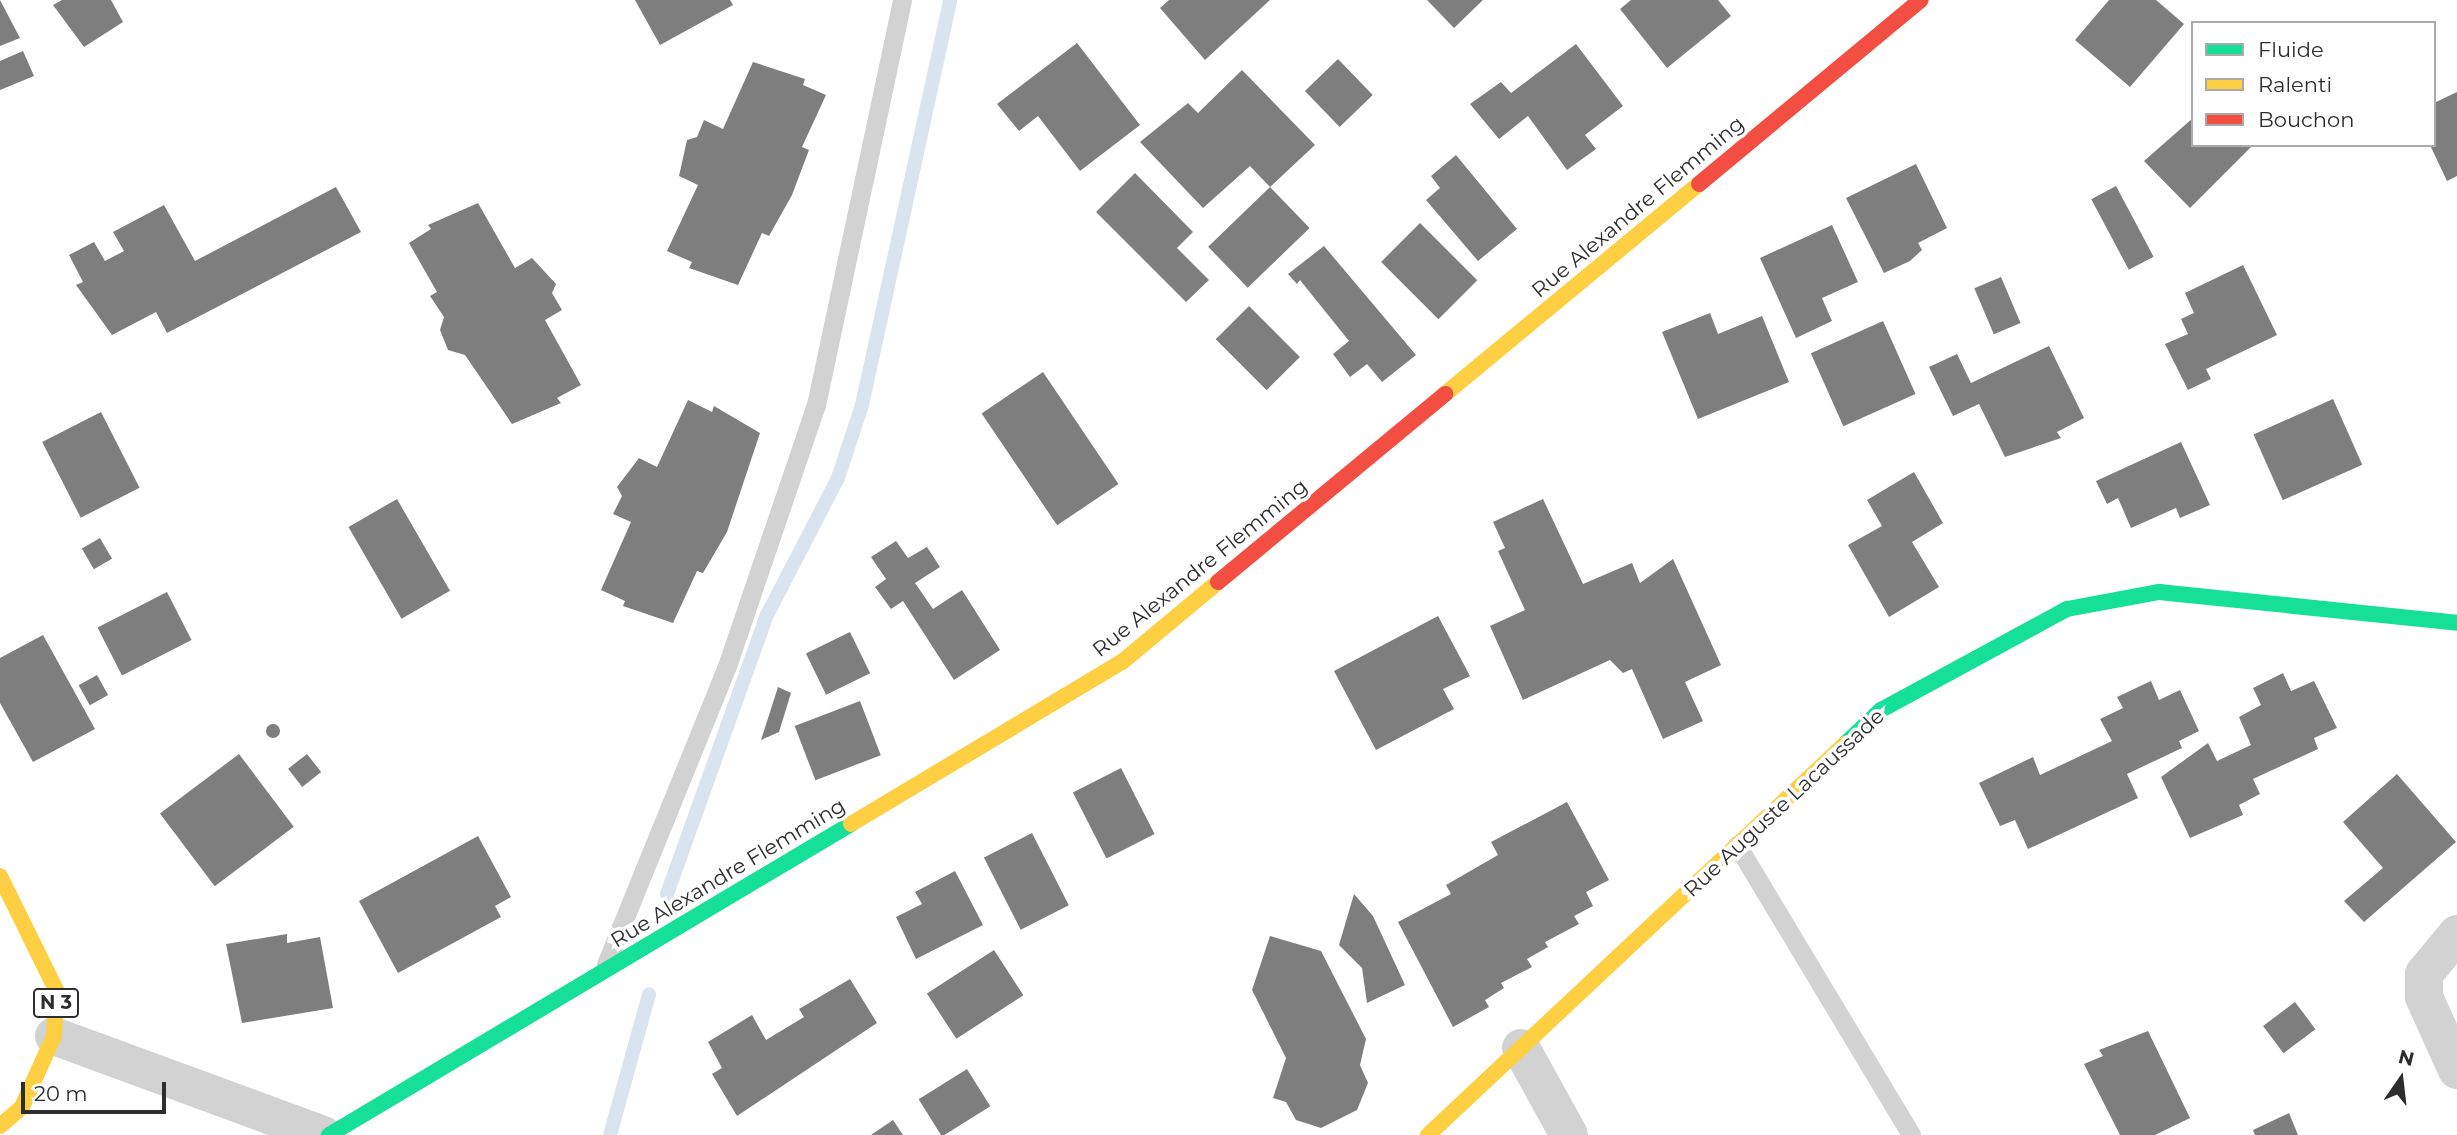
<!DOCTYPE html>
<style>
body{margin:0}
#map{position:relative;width:2457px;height:1135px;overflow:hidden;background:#fff;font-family:Montserrat,sans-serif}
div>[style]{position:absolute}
.stream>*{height:14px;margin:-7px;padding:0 7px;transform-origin:7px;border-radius:7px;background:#d9e4ee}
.building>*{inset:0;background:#7e7e7e;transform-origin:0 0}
.round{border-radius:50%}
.lane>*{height:19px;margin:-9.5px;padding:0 9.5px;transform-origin:9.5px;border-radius:9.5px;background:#d2d2d2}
.street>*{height:38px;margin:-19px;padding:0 19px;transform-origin:19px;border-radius:19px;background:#d2d2d2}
.fast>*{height:16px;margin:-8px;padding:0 8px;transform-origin:8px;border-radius:8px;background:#16e098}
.slow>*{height:16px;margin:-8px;padding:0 8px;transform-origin:8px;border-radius:8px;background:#ffcf43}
.jam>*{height:16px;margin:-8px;padding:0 8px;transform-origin:8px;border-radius:8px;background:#f24e42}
span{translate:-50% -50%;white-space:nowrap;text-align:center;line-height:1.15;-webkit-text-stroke:7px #fff;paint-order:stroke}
.shield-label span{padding:2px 5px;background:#fff;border:2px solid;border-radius:5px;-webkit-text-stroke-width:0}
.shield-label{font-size:19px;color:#2d2d2d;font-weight:700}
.street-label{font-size:21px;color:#2d2d2d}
.legend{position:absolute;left:2191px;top:21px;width:245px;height:126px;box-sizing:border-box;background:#fff;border:2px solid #ababab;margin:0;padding:9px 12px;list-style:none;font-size:21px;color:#2d2d2d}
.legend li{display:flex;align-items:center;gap:14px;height:35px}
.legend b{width:35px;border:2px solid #ababab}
.north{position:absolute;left:2366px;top:1044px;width:70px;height:70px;-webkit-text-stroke:5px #fff;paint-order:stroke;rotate:14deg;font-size:19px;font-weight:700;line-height:28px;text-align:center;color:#2d2d2d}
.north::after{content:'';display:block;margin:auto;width:24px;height:32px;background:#2d2d2d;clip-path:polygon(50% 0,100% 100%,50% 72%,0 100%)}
.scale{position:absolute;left:21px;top:1082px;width:145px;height:32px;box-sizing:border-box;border:4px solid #2d2d2d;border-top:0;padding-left:9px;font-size:21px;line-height:24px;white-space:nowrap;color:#2d2d2d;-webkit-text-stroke:5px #fff;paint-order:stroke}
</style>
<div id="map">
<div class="stream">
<div style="left:667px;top:894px;width:296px;rotate:-70.3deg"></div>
<div style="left:767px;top:615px;width:154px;rotate:-62.6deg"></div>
<div style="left:838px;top:478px;width:77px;rotate:-71.8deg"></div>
<div style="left:862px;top:405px;width:414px;rotate:-77.7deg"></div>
<div style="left:610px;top:1135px;width:146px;rotate:-74.5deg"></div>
</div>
<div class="building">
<div style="clip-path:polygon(0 0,20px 38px,0 46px)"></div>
<div style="clip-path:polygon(62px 0,111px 0,123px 22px,84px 47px,53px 5px)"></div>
<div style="clip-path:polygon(635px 0,730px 0,733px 5px,660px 45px)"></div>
<div style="clip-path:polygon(1169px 0,1270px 0,1205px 60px,1160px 8px)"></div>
<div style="clip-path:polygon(1427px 0,1483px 0,1454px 28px)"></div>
<div style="clip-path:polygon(1631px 0,1718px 0,1731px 16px,1667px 68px,1620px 9px)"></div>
<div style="clip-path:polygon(2109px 0,2156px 0,2184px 24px,2130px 87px,2075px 40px)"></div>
<div style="clip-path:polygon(1077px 43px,1140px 125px,1080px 171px,1038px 116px,1019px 131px,997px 104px)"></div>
<div style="clip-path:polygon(1576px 44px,1623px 106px,1585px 135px,1596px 149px,1567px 170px,1528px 116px,1499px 139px,1470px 104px,1501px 82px,1511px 93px)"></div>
<div style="clip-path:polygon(23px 51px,34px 76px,0 90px,0 61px)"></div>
<div style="left:1338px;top:59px;width:50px;height:46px;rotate:46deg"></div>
<div style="clip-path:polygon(753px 62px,805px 79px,803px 85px,826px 95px,802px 147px,809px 150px,792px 195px,769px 236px,762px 233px,738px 285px,689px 268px,692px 262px,667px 251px,698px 185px,679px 176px,687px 140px,697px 137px,704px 120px,723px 129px)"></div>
<div style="clip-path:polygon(1242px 70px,1315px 145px,1270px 187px,1250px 166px,1203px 208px,1140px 142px,1188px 103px,1198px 113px)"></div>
<div style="clip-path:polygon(2457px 92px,2457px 176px,2447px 181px,2430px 145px,2434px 103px)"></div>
<div style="clip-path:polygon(2193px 118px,2193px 145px,2253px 145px,2190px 208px,2144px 161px)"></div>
<div style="clip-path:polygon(1456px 155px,1517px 229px,1478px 261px,1426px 200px,1440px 188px,1431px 176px)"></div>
<div style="clip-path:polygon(1916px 164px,1947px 228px,1918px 243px,1922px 250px,1910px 261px,1884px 273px,1846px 198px)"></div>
<div style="clip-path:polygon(1135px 173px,1193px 232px,1177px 248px,1209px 280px,1186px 302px,1096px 212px)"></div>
<div style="left:2116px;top:186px;width:80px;height:28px;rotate:62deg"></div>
<div style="clip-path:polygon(336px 187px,361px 232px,167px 333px,156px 312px,112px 335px,76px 285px,83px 282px,69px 255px,94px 242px,105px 261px,124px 251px,113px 232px,164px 205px,195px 261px)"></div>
<div style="left:1270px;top:187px;width:57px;height:86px;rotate:46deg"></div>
<div style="clip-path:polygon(478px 203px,515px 268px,532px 258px,556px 284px,552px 293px,562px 310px,545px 320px,581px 385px,557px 398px,561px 403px,512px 424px,465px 355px,448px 350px,440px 330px,444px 317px,430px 296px,437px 292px,409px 243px,431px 229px,428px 225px)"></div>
<div style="left:1420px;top:223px;width:81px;height:55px;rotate:45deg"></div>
<div style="clip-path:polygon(1832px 225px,1858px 282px,1822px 298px,1832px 321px,1796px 338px,1760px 258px)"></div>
<div style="clip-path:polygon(1324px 246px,1416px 355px,1382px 382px,1367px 364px,1350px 377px,1333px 354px,1349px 341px,1300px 280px,1297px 284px,1288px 274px)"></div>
<div style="clip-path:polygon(2243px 265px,2277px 335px,2206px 369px,2211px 379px,2188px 390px,2165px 344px,2188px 334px,2181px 319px,2194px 313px,2185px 293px)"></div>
<div style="left:2001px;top:277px;width:50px;height:29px;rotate:67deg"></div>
<div style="left:1249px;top:306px;width:72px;height:47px;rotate:45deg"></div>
<div style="clip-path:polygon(1710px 313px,1718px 334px,1762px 316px,1789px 382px,1698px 419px,1662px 332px)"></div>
<div style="left:1883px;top:321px;width:80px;height:79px;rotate:66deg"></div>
<div style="clip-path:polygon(2049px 346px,2084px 418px,2057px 432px,2061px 438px,2005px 457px,1979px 404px,1953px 416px,1929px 367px,1957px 354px,1971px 383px)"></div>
<div style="left:1043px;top:372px;width:135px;height:74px;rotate:56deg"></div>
<div style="left:2333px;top:399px;width:72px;height:87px;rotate:66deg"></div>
<div style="clip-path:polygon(688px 400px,712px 412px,714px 406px,760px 433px,727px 532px,703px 573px,697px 571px,673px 623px,623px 606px,625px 601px,601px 590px,631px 522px,613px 514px,622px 496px,617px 487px,639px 458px,657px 467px)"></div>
<div style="left:101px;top:412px;width:85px;height:66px;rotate:63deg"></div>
<div style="clip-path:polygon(2181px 442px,2210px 505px,2180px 518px,2176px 508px,2131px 528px,2118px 498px,2107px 504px,2096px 481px)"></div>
<div style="clip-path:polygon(1914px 472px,1943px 523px,1912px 542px,1939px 587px,1889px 617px,1848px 545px,1882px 526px,1867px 500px)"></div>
<div style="left:397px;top:499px;width:106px;height:56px;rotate:60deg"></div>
<div style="clip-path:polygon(1543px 499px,1583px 584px,1632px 563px,1640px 583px,1673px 559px,1721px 665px,1685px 682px,1703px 721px,1663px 739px,1632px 669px,1623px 673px,1610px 660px,1523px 700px,1490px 626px,1525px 610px,1498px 551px,1505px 548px,1493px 522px)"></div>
<div style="left:100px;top:538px;width:24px;height:21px;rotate:60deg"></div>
<div style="clip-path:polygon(896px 541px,908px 558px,927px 547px,940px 567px,915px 583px,933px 609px,962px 590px,1000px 650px,954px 680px,903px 601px,891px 609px,875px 587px,886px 579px,871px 557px)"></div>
<div style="left:167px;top:592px;width:54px;height:78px;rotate:63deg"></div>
<div style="clip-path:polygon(1438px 616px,1470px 676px,1443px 689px,1454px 709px,1376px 750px,1334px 671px)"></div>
<div style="left:850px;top:632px;width:46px;height:49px;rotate:64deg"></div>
<div style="clip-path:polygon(43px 635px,95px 729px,33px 762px,0 703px,0 658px)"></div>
<div style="clip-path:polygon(2283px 673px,2291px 691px,2314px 681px,2337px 728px,2314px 738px,2318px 749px,2253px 779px,2260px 794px,2239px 805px,2243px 815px,2190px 838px,2161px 777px,2208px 743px,2217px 761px,2251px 745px,2239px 717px,2261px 705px,2253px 688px)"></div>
<div style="left:97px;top:675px;width:23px;height:21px;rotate:61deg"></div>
<div style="clip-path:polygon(2151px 681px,2159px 700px,2180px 690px,2199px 731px,2179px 741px,2182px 748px,2127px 774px,2138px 798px,2028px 849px,2015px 820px,2000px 826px,1979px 783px,2033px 757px,2040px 775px,2112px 741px,2100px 719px,2123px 708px,2117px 697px)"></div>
<div style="clip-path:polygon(778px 687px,791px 693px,779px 732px,761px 740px)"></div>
<div style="left:860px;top:701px;width:58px;height:70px;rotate:69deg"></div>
<div class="round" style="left:266px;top:724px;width:14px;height:14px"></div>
<div style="left:239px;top:754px;width:91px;height:99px;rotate:53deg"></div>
<div style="left:307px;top:754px;width:23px;height:24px;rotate:52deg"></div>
<div style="left:1121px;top:768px;width:74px;height:54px;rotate:63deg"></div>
<div style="clip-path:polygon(2397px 774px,2456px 842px,2364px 922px,2344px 901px,2383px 868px,2343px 822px)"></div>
<div style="clip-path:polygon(1567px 802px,1609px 880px,1586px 892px,1593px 906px,1574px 916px,1579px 924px,1545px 942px,1548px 947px,1527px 959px,1532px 967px,1501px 983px,1504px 988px,1485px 1000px,1489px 1007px,1453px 1027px,1398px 922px,1451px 894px,1446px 885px,1498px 855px,1491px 842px)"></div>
<div style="left:1032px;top:833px;width:81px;height:54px;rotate:63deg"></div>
<div style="clip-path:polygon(478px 836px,511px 897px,495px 906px,501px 917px,398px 973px,359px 901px)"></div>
<div style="clip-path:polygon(955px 871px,983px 925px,916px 959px,896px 917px,922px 904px,915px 892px)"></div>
<div style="clip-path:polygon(1354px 894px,1373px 916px,1405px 985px,1367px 1003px,1362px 968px,1339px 945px)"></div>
<div style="clip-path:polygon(287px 934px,287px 943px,320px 937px,333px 1008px,242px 1023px,226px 944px)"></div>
<div style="clip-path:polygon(1270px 936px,1321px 951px,1366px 1039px,1360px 1065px,1368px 1083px,1357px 1110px,1321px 1128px,1296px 1120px,1286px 1102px,1273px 1098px,1286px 1058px,1252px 990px)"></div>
<div style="left:994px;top:950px;width:54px;height:80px;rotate:57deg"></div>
<div style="clip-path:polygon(850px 979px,877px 1023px,737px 1116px,712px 1074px,722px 1068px,708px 1042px,752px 1015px,766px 1040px,804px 1017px,799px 1009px)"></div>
<div style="left:2295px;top:1002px;width:34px;height:40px;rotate:53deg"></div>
<div style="clip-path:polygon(2148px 1031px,2190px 1118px,2155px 1135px,2120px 1135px,2084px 1064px,2103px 1056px,2099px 1050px)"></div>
<div style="left:967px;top:1069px;width:44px;height:57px;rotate:58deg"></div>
<div style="clip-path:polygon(2289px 1113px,2298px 1135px,2255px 1135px,2253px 1130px)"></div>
<div style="clip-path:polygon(893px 1120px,903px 1135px,871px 1135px)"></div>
</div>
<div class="lane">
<div style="left:1737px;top:845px;width:338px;rotate:59deg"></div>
<div style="left:606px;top:964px;width:325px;rotate:-67.9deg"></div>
<div style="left:728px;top:663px;width:273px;rotate:-71.2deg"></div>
<div style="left:816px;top:405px;width:414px;rotate:-78deg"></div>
</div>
<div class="street">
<div style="left:2457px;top:934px;width:52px;rotate:129.5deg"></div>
<div style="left:2424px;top:974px;width:23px;rotate:90deg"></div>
<div style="left:2424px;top:997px;width:80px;rotate:65.7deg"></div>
<div style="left:54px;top:1036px;width:287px;rotate:20.2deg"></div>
<div style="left:1521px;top:1048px;width:99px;rotate:61.1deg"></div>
</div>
<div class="fast">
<div style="left:1845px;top:744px;width:50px;rotate:-43.4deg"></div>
<div style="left:1881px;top:710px;width:212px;rotate:-28.5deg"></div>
<div style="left:2067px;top:609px;width:94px;rotate:-10.5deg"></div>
<div style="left:2159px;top:592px;width:300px;rotate:5.9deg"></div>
<div style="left:329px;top:1135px;width:608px;rotate:-30.79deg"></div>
</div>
<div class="slow">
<div style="left:1445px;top:394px;width:330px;rotate:-39.6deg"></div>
<div style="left:851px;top:824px;width:316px;rotate:-30.9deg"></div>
<div style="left:1122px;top:662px;width:125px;rotate:-39.8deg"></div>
<div style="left:0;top:876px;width:129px;rotate:63.8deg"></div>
<div style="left:57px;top:992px;width:44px;rotate:93.9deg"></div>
<div style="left:54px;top:1036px;width:78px;rotate:114.3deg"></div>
<div style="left:22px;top:1107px;width:29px;rotate:139deg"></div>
<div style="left:1428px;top:1135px;width:572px;rotate:-43.16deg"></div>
</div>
<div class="jam">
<div style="left:1699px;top:184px;width:288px;rotate:-39.7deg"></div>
<div style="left:1218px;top:582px;width:295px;rotate:-39.6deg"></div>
</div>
<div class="shield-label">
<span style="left:56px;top:1003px">N 3</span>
</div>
<div class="street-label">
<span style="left:1638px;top:207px;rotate:-40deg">Rue Alexandre Flemming</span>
<span style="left:1200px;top:568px;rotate:-39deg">Rue Alexandre Flemming</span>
<span style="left:1784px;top:803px;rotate:-43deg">Rue Auguste Lacaussade</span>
<span style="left:728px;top:873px;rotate:-31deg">Rue Alexandre Flemming</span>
</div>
<ul class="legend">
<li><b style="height:9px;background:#16e098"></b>Fluide</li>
<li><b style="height:9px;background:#ffcf43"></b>Ralenti</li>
<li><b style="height:9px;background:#f24e42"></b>Bouchon</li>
</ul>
<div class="north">N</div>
<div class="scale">20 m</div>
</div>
